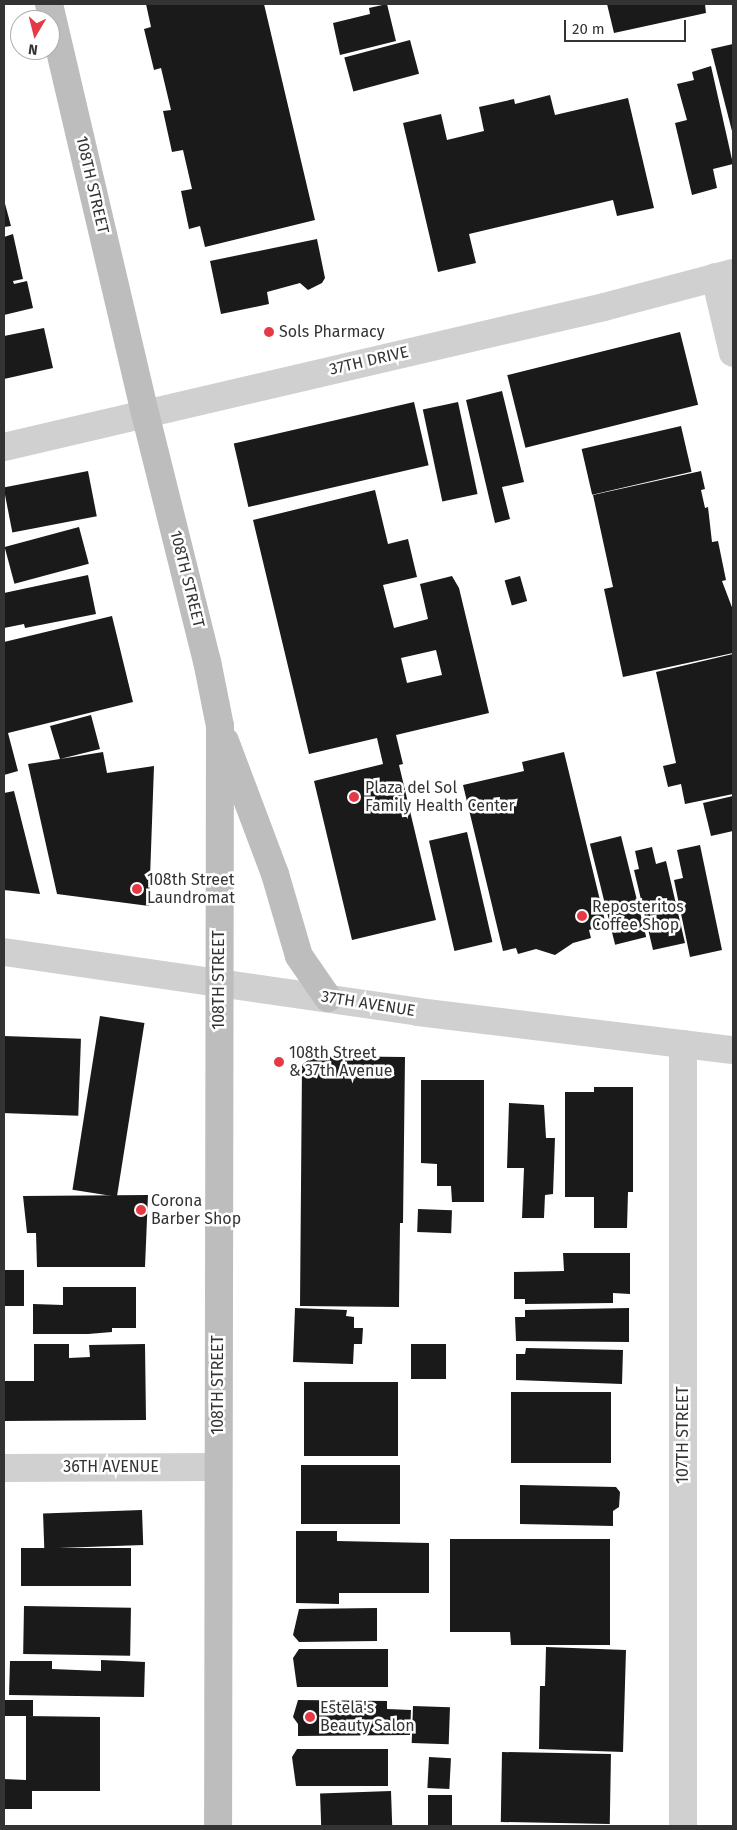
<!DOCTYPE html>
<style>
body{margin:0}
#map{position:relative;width:737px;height:1830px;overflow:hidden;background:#fff;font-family:"Fira Sans",sans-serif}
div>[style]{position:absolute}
.building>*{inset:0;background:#1a1a1a;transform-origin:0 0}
.minor>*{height:28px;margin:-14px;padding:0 14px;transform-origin:14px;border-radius:14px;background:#d0d0d0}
.secondary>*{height:28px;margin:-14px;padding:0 14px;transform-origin:14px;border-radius:14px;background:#bdbdbd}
.dots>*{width:14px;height:14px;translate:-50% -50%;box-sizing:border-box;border:2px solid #fff;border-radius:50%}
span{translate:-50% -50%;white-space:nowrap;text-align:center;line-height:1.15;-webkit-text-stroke:5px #fff;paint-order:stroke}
.street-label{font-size:16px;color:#333}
.poi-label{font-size:16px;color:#333}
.left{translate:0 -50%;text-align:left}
.frame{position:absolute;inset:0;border:5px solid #333;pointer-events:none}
.north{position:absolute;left:10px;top:10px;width:50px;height:50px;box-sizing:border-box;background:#fff;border:1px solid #adadad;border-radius:50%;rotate:188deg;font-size:14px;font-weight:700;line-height:20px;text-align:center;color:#333}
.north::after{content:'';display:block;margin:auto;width:18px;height:22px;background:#e63946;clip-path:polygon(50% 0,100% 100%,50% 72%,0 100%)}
.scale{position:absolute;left:564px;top:20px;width:122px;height:22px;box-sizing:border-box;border:2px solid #333;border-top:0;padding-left:6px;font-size:15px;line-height:18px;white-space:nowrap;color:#333;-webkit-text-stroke:4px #fff;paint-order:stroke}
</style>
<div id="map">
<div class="building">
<div style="clip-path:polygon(146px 4px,264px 4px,315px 220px,205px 247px,200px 226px,189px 229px,181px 191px,192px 189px,183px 150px,172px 152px,163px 111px,171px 110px,161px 68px,154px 70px,144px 29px,151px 27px)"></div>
<div style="clip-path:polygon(387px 4px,396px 41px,340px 55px,333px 23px,370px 14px,369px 8px)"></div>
<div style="clip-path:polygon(607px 4px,705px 4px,706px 13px,614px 33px)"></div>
<div style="left:410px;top:40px;width:35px;height:68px;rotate:75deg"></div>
<div style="clip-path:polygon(733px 44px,733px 135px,711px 49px)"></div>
<div style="clip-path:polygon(711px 66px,733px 164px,713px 169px,717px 188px,692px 195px,675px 123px,687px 120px,677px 84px,694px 80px,692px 72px)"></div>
<div style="clip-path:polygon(550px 95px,555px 115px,628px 98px,654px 208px,617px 216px,613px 200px,469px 234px,476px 263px,438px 272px,403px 123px,441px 114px,447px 140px,484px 131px,479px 107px,514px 99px,515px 104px)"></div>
<div style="clip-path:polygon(4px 200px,11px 226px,4px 227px)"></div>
<div style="clip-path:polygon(13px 234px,23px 279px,13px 281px,14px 284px,27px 281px,33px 308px,4px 315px,4px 237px)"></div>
<div style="clip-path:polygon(317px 239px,325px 278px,322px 283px,308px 290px,300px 283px,267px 292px,269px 304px,221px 314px,210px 261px)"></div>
<div style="clip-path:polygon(44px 328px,53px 368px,4px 379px,4px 336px)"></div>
<div style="left:680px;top:332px;width:75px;height:178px;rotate:76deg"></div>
<div style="clip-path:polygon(502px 391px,524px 482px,502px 487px,510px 519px,495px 523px,466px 400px)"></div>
<div style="left:414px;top:402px;width:65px;height:185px;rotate:77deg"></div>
<div style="left:458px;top:402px;width:94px;height:36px;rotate:78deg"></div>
<div style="left:681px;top:426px;width:47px;height:102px;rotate:77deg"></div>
<div style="left:88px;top:471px;width:46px;height:86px;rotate:79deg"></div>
<div style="clip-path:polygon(701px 471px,705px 489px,701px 490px,705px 508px,708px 507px,712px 542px,718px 541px,726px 580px,722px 581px,733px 610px,733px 653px,623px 677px,604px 589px,613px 587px,593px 495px)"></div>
<div style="clip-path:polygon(evenodd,375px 490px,388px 544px,408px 539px,417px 577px,383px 585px,394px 628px,428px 619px,420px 584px,452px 576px,459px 588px,489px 713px,396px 735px,403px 764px,399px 765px,436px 920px,352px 940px,314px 781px,383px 764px,377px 738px,309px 754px,253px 520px,375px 490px,436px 650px,442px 675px,407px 683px,401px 658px,436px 650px)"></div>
<div style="left:79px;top:527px;width:38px;height:77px;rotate:75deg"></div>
<div style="clip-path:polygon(88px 575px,96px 614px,25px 628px,24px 624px,4px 628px,4px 593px)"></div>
<div style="left:520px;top:576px;width:26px;height:16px;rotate:74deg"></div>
<div style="clip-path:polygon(112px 616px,133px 702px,8px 733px,18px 771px,4px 775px,4px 642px)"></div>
<div style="clip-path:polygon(733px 654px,733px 794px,685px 804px,681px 784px,668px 787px,663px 766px,676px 763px,656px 672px)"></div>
<div style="clip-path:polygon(91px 715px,100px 749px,60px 759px,103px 752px,107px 773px,154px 766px,149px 906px,57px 894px,28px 764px,60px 759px,50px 726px)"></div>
<div style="clip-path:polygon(564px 752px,606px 925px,589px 930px,591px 938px,573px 943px,555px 955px,536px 949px,518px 954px,516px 948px,503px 951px,463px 785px,524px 771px,522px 762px)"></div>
<div style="clip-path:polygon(14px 791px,40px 894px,4px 890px,4px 793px)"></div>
<div style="clip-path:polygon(733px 796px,733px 831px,711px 836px,703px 803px)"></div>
<div style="left:467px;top:832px;width:113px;height:39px;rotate:77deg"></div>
<div style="left:621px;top:836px;width:104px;height:32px;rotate:76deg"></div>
<div style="clip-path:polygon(700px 845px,722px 950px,690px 957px,674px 880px,683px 878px,677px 850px)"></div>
<div style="clip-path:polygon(652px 847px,656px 864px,666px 861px,685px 943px,653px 950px,634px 870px,639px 869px,635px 851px)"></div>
<div style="left:100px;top:1016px;width:45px;height:176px;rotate:9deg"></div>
<div style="left:4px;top:1036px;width:77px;height:77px;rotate:2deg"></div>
<div style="clip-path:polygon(313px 1056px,405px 1057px,403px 1223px,400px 1223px,399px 1307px,300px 1306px,302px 1065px)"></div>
<div style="clip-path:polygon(421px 1080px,484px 1080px,484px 1202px,452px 1202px,451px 1186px,437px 1186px,437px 1164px,421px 1163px)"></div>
<div style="clip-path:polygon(594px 1087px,633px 1087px,633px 1192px,628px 1192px,627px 1228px,594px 1228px,594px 1197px,565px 1197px,565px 1092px,594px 1092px)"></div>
<div style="clip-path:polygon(509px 1103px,544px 1105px,546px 1138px,555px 1138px,553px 1194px,545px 1195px,544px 1218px,522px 1218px,524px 1168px,507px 1168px)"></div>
<div style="clip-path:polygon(148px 1195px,145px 1267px,37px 1267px,36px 1233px,27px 1233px,23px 1196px)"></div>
<div style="left:418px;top:1209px;width:34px;height:23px;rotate:2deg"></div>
<div style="clip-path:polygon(563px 1253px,630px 1253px,630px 1294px,613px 1293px,613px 1303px,525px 1304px,525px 1299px,514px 1299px,514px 1272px,564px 1271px)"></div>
<div style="left:4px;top:1270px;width:20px;height:36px"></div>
<div style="clip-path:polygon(63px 1287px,136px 1287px,136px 1328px,112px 1328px,112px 1332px,88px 1334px,33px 1334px,33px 1304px,63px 1305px)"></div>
<div style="clip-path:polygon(295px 1308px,347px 1310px,346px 1316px,354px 1317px,354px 1328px,363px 1328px,362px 1344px,354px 1344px,353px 1364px,293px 1362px)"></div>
<div style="clip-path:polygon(629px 1308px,629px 1342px,516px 1341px,515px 1317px,525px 1317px,525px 1310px)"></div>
<div style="clip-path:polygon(34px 1344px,69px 1344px,69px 1358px,90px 1357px,89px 1345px,145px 1344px,146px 1420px,4px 1421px,4px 1381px,34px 1381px)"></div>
<div style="left:411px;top:1344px;width:35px;height:35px"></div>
<div style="clip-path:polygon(526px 1348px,623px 1350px,622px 1384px,516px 1380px,516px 1354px,525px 1354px)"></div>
<div style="left:304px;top:1382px;width:94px;height:74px"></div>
<div style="left:511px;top:1392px;width:100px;height:71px"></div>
<div style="left:301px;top:1465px;width:99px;height:59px"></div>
<div style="clip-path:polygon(520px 1485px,616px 1487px,620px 1492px,619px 1507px,613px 1511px,613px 1526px,520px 1524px)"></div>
<div style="left:142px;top:1510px;width:35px;height:99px;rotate:88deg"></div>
<div style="clip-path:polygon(296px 1531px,337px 1531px,337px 1541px,429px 1543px,429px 1593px,339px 1593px,339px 1604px,296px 1603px)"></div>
<div style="clip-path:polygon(450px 1539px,610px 1539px,610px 1645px,511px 1645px,510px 1632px,450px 1632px)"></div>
<div style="left:21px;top:1548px;width:110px;height:38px"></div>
<div style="left:24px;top:1606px;width:107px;height:48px;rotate:1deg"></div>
<div style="clip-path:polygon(377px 1608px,377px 1641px,299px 1642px,293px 1635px,299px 1609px)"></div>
<div style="clip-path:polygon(546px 1647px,626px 1650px,623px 1752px,539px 1749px,540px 1686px,545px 1686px)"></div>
<div style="clip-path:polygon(299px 1649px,388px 1649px,388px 1687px,297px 1687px,293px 1658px)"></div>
<div style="clip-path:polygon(101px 1660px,145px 1662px,144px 1697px,9px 1695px,10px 1661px,52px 1661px,52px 1669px,101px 1671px)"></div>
<div style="left:4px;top:1700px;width:29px;height:16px"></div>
<div style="clip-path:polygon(298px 1700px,387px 1701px,387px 1709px,411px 1710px,410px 1735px,298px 1736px,298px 1724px,293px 1717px)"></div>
<div style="left:413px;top:1706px;width:37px;height:37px;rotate:2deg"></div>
<div style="clip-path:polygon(26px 1716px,100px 1717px,100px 1791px,32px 1791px,32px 1809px,4px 1809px,4px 1779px,26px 1780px)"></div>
<div style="clip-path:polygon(297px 1749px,388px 1749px,388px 1786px,296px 1786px,292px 1757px)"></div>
<div style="left:502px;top:1752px;width:109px;height:70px;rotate:1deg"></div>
<div style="left:429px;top:1757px;width:22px;height:31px;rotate:3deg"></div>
<div style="left:391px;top:1791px;width:35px;height:71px;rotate:88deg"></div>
<div style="left:428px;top:1795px;width:24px;height:31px"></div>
</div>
<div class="minor">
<div style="left:715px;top:277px;width:78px;rotate:76.7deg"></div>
<div style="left:4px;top:447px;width:616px;rotate:-13.13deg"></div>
<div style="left:604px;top:307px;width:133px;rotate:-14.8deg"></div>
<div style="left:4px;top:952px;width:418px;rotate:8.2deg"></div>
<div style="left:418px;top:1012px;width:317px;rotate:6.9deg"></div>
<div style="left:683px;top:1044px;width:782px;rotate:90deg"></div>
<div style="left:4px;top:1468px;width:214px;rotate:-0.3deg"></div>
</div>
<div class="secondary">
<div style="left:49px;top:4px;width:420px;rotate:76.8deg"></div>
<div style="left:145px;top:413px;width:256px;rotate:76deg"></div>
<div style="left:207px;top:661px;width:66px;rotate:78.7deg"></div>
<div style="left:220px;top:726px;width:1100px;rotate:90.1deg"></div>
<div style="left:225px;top:741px;width:142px;rotate:69.4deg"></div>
<div style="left:275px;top:874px;width:85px;rotate:73.7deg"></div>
<div style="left:299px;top:956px;width:51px;rotate:55.4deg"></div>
</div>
<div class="dots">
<div style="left:269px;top:332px;background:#e63946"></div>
<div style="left:354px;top:797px;background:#e63946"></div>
<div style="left:137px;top:889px;background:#e63946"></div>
<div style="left:582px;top:916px;background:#e63946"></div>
<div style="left:279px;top:1062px;background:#e63946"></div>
<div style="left:141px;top:1210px;background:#e63946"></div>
<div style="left:310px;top:1717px;background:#e63946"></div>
</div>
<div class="street-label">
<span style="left:92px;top:185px;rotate:77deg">108TH STREET</span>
<span style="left:369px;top:361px;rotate:-13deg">37TH DRIVE</span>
<span style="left:187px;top:579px;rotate:76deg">108TH STREET</span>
<span style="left:219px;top:980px;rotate:-90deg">108TH STREET</span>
<span style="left:368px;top:1004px;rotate:9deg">37TH AVENUE</span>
<span style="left:218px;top:1385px;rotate:-90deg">108TH STREET</span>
<span style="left:683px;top:1435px;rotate:-90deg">107TH STREET</span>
<span style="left:111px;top:1467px">36TH AVENUE</span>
</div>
<div class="poi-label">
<span class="left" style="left:279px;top:332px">Sols Pharmacy</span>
<span class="left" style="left:365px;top:797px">Plaza del Sol<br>Family Health Center</span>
<span class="left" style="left:147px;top:889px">108th Street<br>Laundromat</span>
<span class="left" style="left:592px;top:916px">Reposteritos<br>Coffee Shop</span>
<span class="left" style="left:289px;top:1062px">108th Street<br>&amp; 37th Avenue</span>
<span class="left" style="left:151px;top:1210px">Corona<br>Barber Shop</span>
<span class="left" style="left:320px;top:1717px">Estela's<br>Beauty Salon</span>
</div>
<div class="frame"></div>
<div class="north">N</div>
<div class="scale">20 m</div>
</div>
